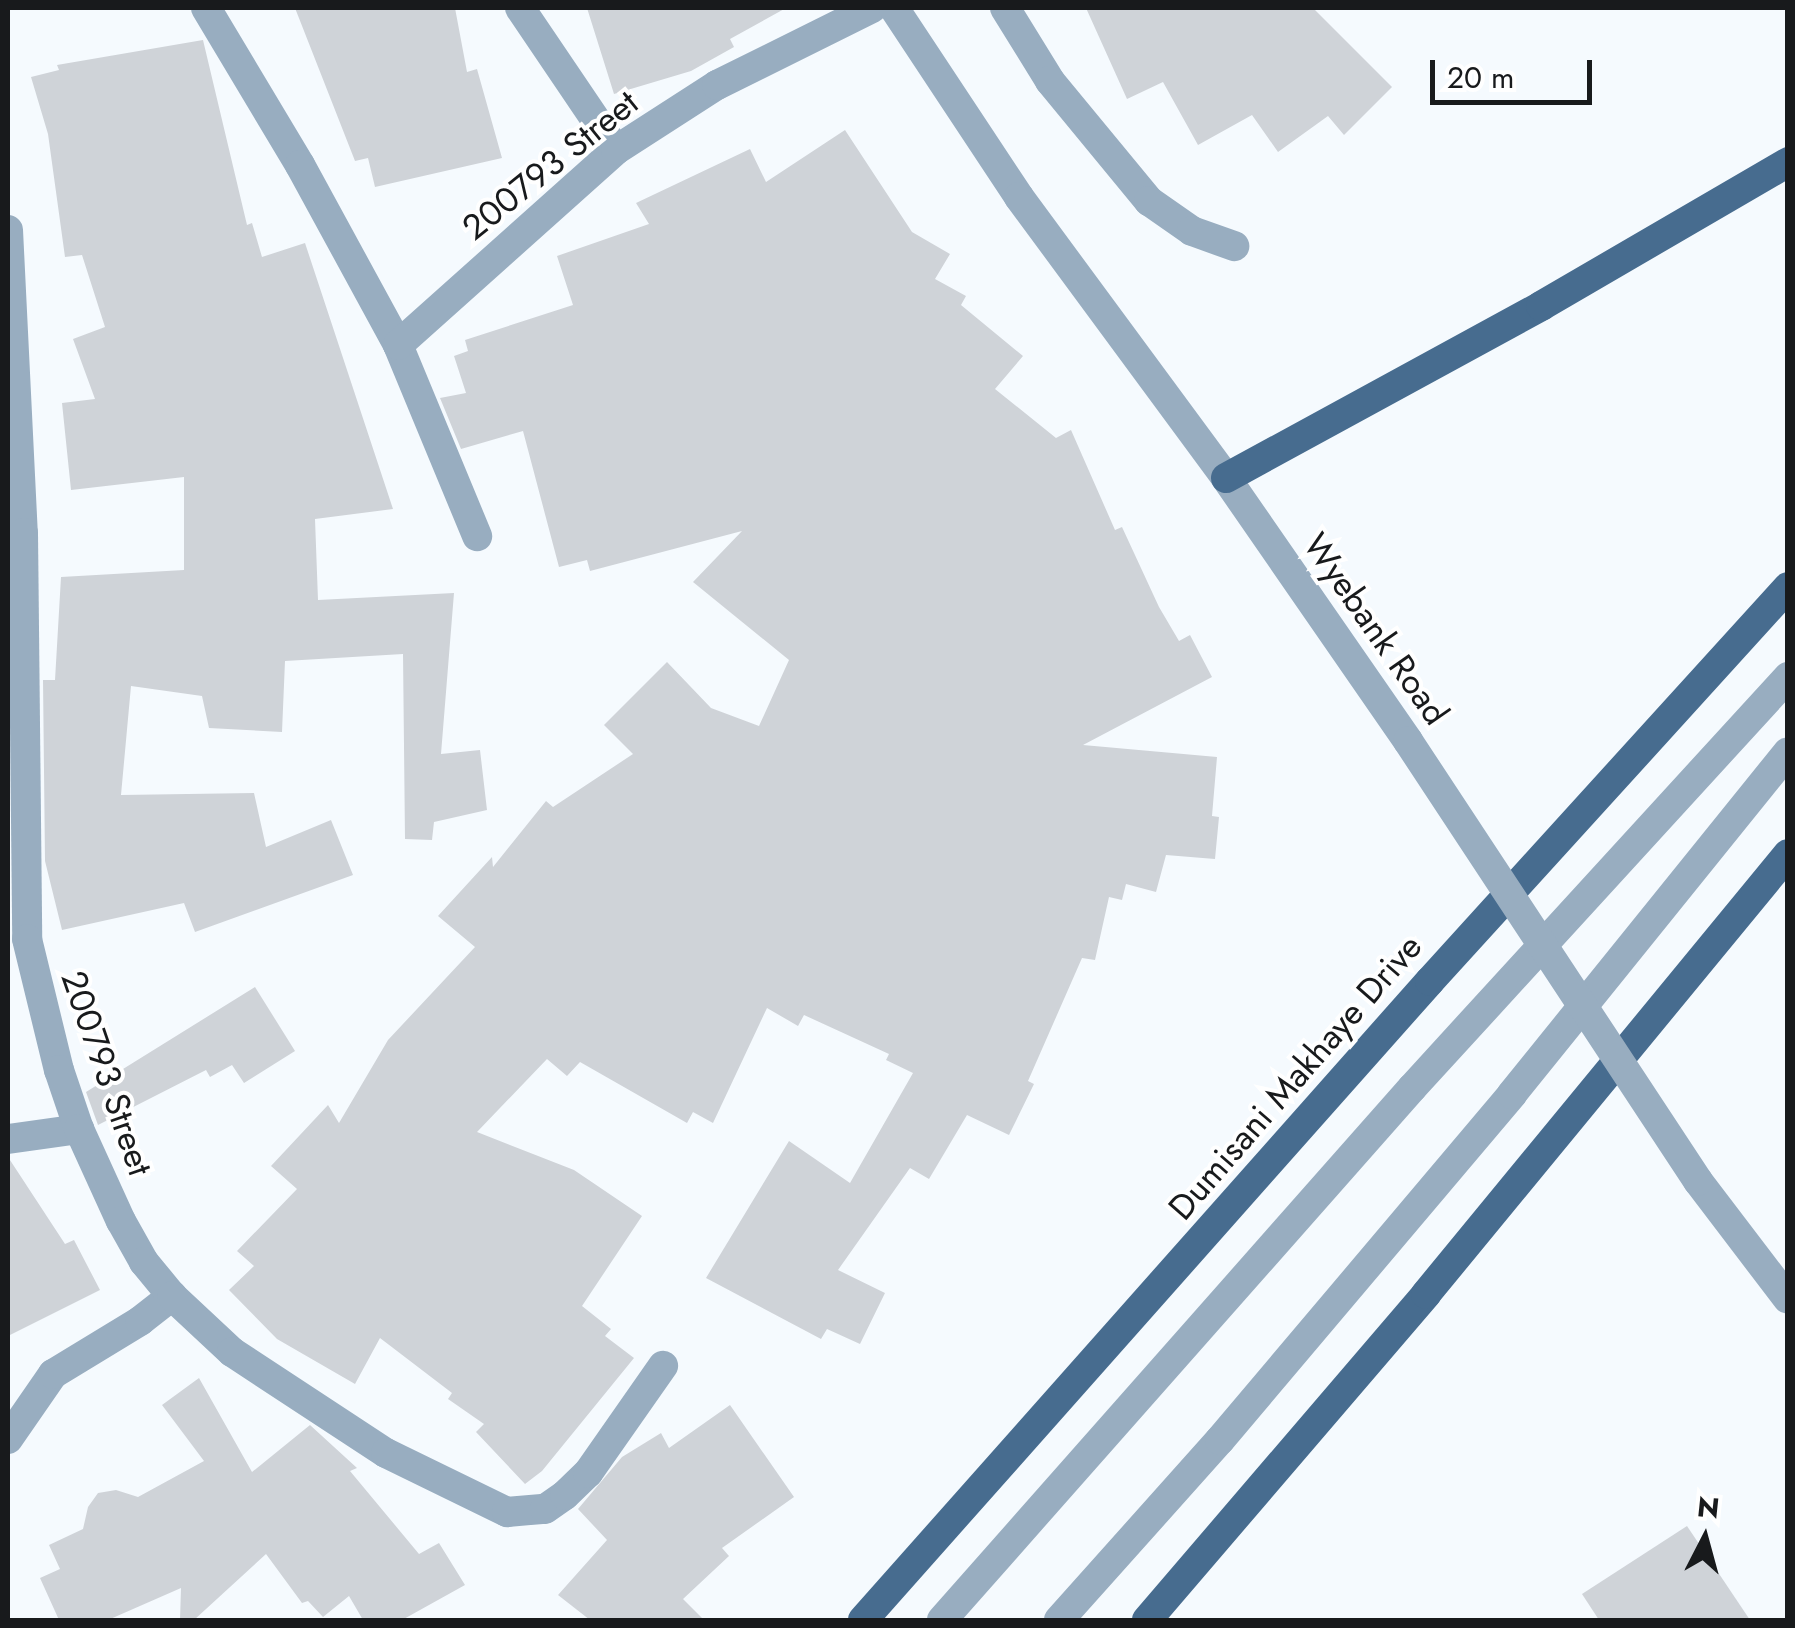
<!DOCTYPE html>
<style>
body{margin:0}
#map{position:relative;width:1795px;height:1628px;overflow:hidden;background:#f5fafe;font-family:Jost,sans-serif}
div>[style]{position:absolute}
.building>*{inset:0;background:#cfd3d8}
.service>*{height:30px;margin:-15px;padding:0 15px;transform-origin:15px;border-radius:15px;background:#98adc0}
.minor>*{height:30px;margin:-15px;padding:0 15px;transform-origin:15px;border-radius:15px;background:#98adc0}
.tertiary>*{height:30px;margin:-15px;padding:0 15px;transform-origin:15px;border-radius:15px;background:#98adc0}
.primary>*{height:30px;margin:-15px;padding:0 15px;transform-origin:15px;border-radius:15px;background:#476c8f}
.tertiary-bridge>*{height:30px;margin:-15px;padding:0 15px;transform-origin:15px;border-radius:15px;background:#98adc0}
span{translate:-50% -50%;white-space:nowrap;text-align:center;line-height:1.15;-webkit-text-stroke:8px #fff;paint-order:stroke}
.street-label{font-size:35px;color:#181a1c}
.frame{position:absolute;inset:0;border:10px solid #181a1c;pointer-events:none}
.north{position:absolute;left:1655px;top:1488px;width:100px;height:100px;-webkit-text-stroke:8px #fff;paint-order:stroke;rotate:6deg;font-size:28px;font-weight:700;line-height:40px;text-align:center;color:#181a1c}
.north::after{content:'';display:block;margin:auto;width:35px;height:45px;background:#181a1c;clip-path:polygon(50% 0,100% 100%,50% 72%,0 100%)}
.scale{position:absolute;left:1430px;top:60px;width:162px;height:45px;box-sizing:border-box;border:5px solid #181a1c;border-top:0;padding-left:12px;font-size:30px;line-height:35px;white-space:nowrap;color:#181a1c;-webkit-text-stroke:8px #fff;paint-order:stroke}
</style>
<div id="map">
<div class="building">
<div style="clip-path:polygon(295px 8px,455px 8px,467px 72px,477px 69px,502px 158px,375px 187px,368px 158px,355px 161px)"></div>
<div style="clip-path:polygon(587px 8px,786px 8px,730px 39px,734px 47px,691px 71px,614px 94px)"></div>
<div style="clip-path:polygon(1086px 8px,1313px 8px,1392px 87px,1344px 135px,1328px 116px,1278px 152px,1252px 115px,1198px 145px,1163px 82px,1127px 99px)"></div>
<div style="clip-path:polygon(203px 40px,247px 225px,252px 223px,262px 257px,305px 243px,393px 509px,315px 519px,318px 600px,454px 593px,441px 754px,480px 750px,487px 810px,434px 822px,432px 840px,405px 839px,403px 654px,285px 661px,282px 732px,209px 728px,202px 696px,131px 686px,121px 795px,254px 793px,266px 847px,331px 820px,353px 875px,195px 932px,184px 903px,62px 930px,45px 861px,43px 680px,55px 680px,61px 577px,184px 570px,184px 477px,71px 490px,62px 403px,95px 399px,73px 339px,105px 327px,82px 255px,65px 257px,48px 134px,31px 77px,59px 70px,57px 65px)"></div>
<div style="clip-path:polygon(845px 130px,912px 232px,950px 254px,935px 279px,966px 296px,961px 305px,1023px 356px,995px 389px,1056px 438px,1071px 430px,1115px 530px,1122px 527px,1159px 607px,1179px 641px,1190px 635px,1212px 677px,1083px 745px,1217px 757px,1212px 816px,1219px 817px,1215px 859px,1166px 855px,1156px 892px,1126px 884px,1122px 900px,1109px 897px,1095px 960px,1082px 958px,1028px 1081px,1034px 1084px,1009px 1135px,967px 1115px,929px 1179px,910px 1168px,838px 1270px,885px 1293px,860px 1344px,827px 1329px,821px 1339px,706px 1278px,789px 1141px,850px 1183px,913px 1073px,886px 1060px,889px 1054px,804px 1015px,798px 1026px,767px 1008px,713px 1123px,693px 1112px,687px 1123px,580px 1062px,567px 1076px,547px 1059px,477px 1132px,574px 1170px,642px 1216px,582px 1306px,611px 1329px,605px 1336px,634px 1358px,542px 1471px,525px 1484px,476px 1432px,484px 1424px,448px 1399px,452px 1393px,380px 1338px,355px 1384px,277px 1339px,229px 1290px,254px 1266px,237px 1251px,297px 1189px,271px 1166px,328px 1105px,339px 1123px,388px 1040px,475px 947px,438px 916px,492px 857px,493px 867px,546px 801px,553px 807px,633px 754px,604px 725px,667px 662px,711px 708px,759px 726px,789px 660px,693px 582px,742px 531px,590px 571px,587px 560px,559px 567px,523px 431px,461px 449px,440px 398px,466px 393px,454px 356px,468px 351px,465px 340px,573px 305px,557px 256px,649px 224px,636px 203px,750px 149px,766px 182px)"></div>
<div style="clip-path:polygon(255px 987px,295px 1051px,244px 1083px,232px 1065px,210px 1077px,206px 1070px,98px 1125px,86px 1092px)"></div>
<div style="clip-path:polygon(8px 1157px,65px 1244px,74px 1240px,100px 1290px,8px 1336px)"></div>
<div style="clip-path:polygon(199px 1378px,252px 1472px,310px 1425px,357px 1468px,350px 1471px,419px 1554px,439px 1543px,465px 1585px,402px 1620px,363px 1620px,349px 1596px,323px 1617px,308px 1601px,302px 1603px,266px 1554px,194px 1620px,180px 1620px,181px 1588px,108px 1620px,59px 1620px,40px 1578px,60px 1569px,49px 1545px,83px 1529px,88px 1507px,98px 1493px,116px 1490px,138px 1497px,204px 1461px,162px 1405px)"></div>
<div style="clip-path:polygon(730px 1405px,794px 1497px,722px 1548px,729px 1556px,683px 1599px,704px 1620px,590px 1620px,558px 1595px,607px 1540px,578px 1509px,622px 1457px,661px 1433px,669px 1448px)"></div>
<div style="clip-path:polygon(1687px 1526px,1750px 1620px,1599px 1620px,1582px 1594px)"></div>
</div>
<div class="service">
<div style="left:1005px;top:8px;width:86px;rotate:58.3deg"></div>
<div style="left:1050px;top:81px;width:156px;rotate:50.5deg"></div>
<div style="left:1149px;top:201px;width:52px;rotate:34.9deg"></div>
<div style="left:1192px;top:231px;width:45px;rotate:19.7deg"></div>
<div style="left:8px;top:1139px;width:72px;rotate:-8deg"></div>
<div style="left:8px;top:1439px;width:79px;rotate:-55.3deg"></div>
<div style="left:53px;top:1374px;width:102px;rotate:-31.3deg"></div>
<div style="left:140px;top:1321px;width:41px;rotate:-38deg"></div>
<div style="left:942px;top:1620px;width:710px;rotate:-48.54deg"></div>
<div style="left:1412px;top:1088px;width:557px;rotate:-47.55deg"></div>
<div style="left:1059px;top:1620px;width:241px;rotate:-48.2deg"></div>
<div style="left:1220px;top:1440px;width:453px;rotate:-49.8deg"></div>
<div style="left:1512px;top:1094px;width:439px;rotate:-51.1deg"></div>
</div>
<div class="minor">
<div style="left:206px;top:8px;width:183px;rotate:59.1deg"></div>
<div style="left:300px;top:165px;width:205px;rotate:61.4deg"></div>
<div style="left:398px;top:345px;width:207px;rotate:67.5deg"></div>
<div style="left:520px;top:8px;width:171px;rotate:55.9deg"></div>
<div style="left:8px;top:230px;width:303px;rotate:87.2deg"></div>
<div style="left:23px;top:533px;width:406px;rotate:89.4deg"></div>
<div style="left:27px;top:939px;width:135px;rotate:76.3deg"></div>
<div style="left:59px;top:1070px;width:62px;rotate:71.3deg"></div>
<div style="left:79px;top:1129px;width:101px;rotate:65.5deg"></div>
<div style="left:121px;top:1221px;width:47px;rotate:60.7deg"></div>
<div style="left:144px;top:1262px;width:44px;rotate:50.5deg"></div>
<div style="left:172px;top:1296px;width:82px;rotate:43deg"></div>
<div style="left:232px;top:1352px;width:184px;rotate:33.3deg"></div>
<div style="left:386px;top:1453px;width:135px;rotate:26deg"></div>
<div style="left:507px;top:1512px;width:38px;rotate:-5deg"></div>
<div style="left:545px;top:1509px;width:24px;rotate:-35deg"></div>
<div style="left:565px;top:1495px;width:32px;rotate:-44deg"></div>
<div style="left:588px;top:1473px;width:131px;rotate:-55deg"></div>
<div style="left:398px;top:345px;width:292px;rotate:-41.8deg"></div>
<div style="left:616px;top:150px;width:120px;rotate:-32.8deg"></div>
<div style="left:717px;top:85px;width:173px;rotate:-26.4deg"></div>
</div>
<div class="tertiary">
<div style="left:894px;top:8px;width:227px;rotate:56.5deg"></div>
<div style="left:1019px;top:197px;width:349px;rotate:53.6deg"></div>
<div style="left:1226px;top:478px;width:320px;rotate:55.3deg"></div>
<div style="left:1698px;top:1181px;width:148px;rotate:52.7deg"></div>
</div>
<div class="primary">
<div style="left:1226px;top:478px;width:359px;rotate:-28.6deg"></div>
<div style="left:1541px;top:306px;width:286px;rotate:-30.2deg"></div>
<div style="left:863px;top:1620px;width:854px;rotate:-48.42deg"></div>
<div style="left:1430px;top:981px;width:532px;rotate:-47.74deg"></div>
<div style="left:1147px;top:1620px;width:429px;rotate:-49.4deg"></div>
<div style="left:1426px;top:1294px;width:570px;rotate:-50.55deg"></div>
</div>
<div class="tertiary-bridge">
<div style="left:1408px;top:741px;width:527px;rotate:56.61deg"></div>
</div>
<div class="street-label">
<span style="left:550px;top:165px;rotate:-39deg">200793 Street</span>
<span style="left:1376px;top:629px;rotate:55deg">Wyebank Road</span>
<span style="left:107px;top:1073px;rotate:71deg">200793 Street</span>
<span style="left:1295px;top:1077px;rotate:-49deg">Dumisani Makhaye Drive</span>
</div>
<div class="frame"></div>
<div class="north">N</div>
<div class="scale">20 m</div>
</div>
